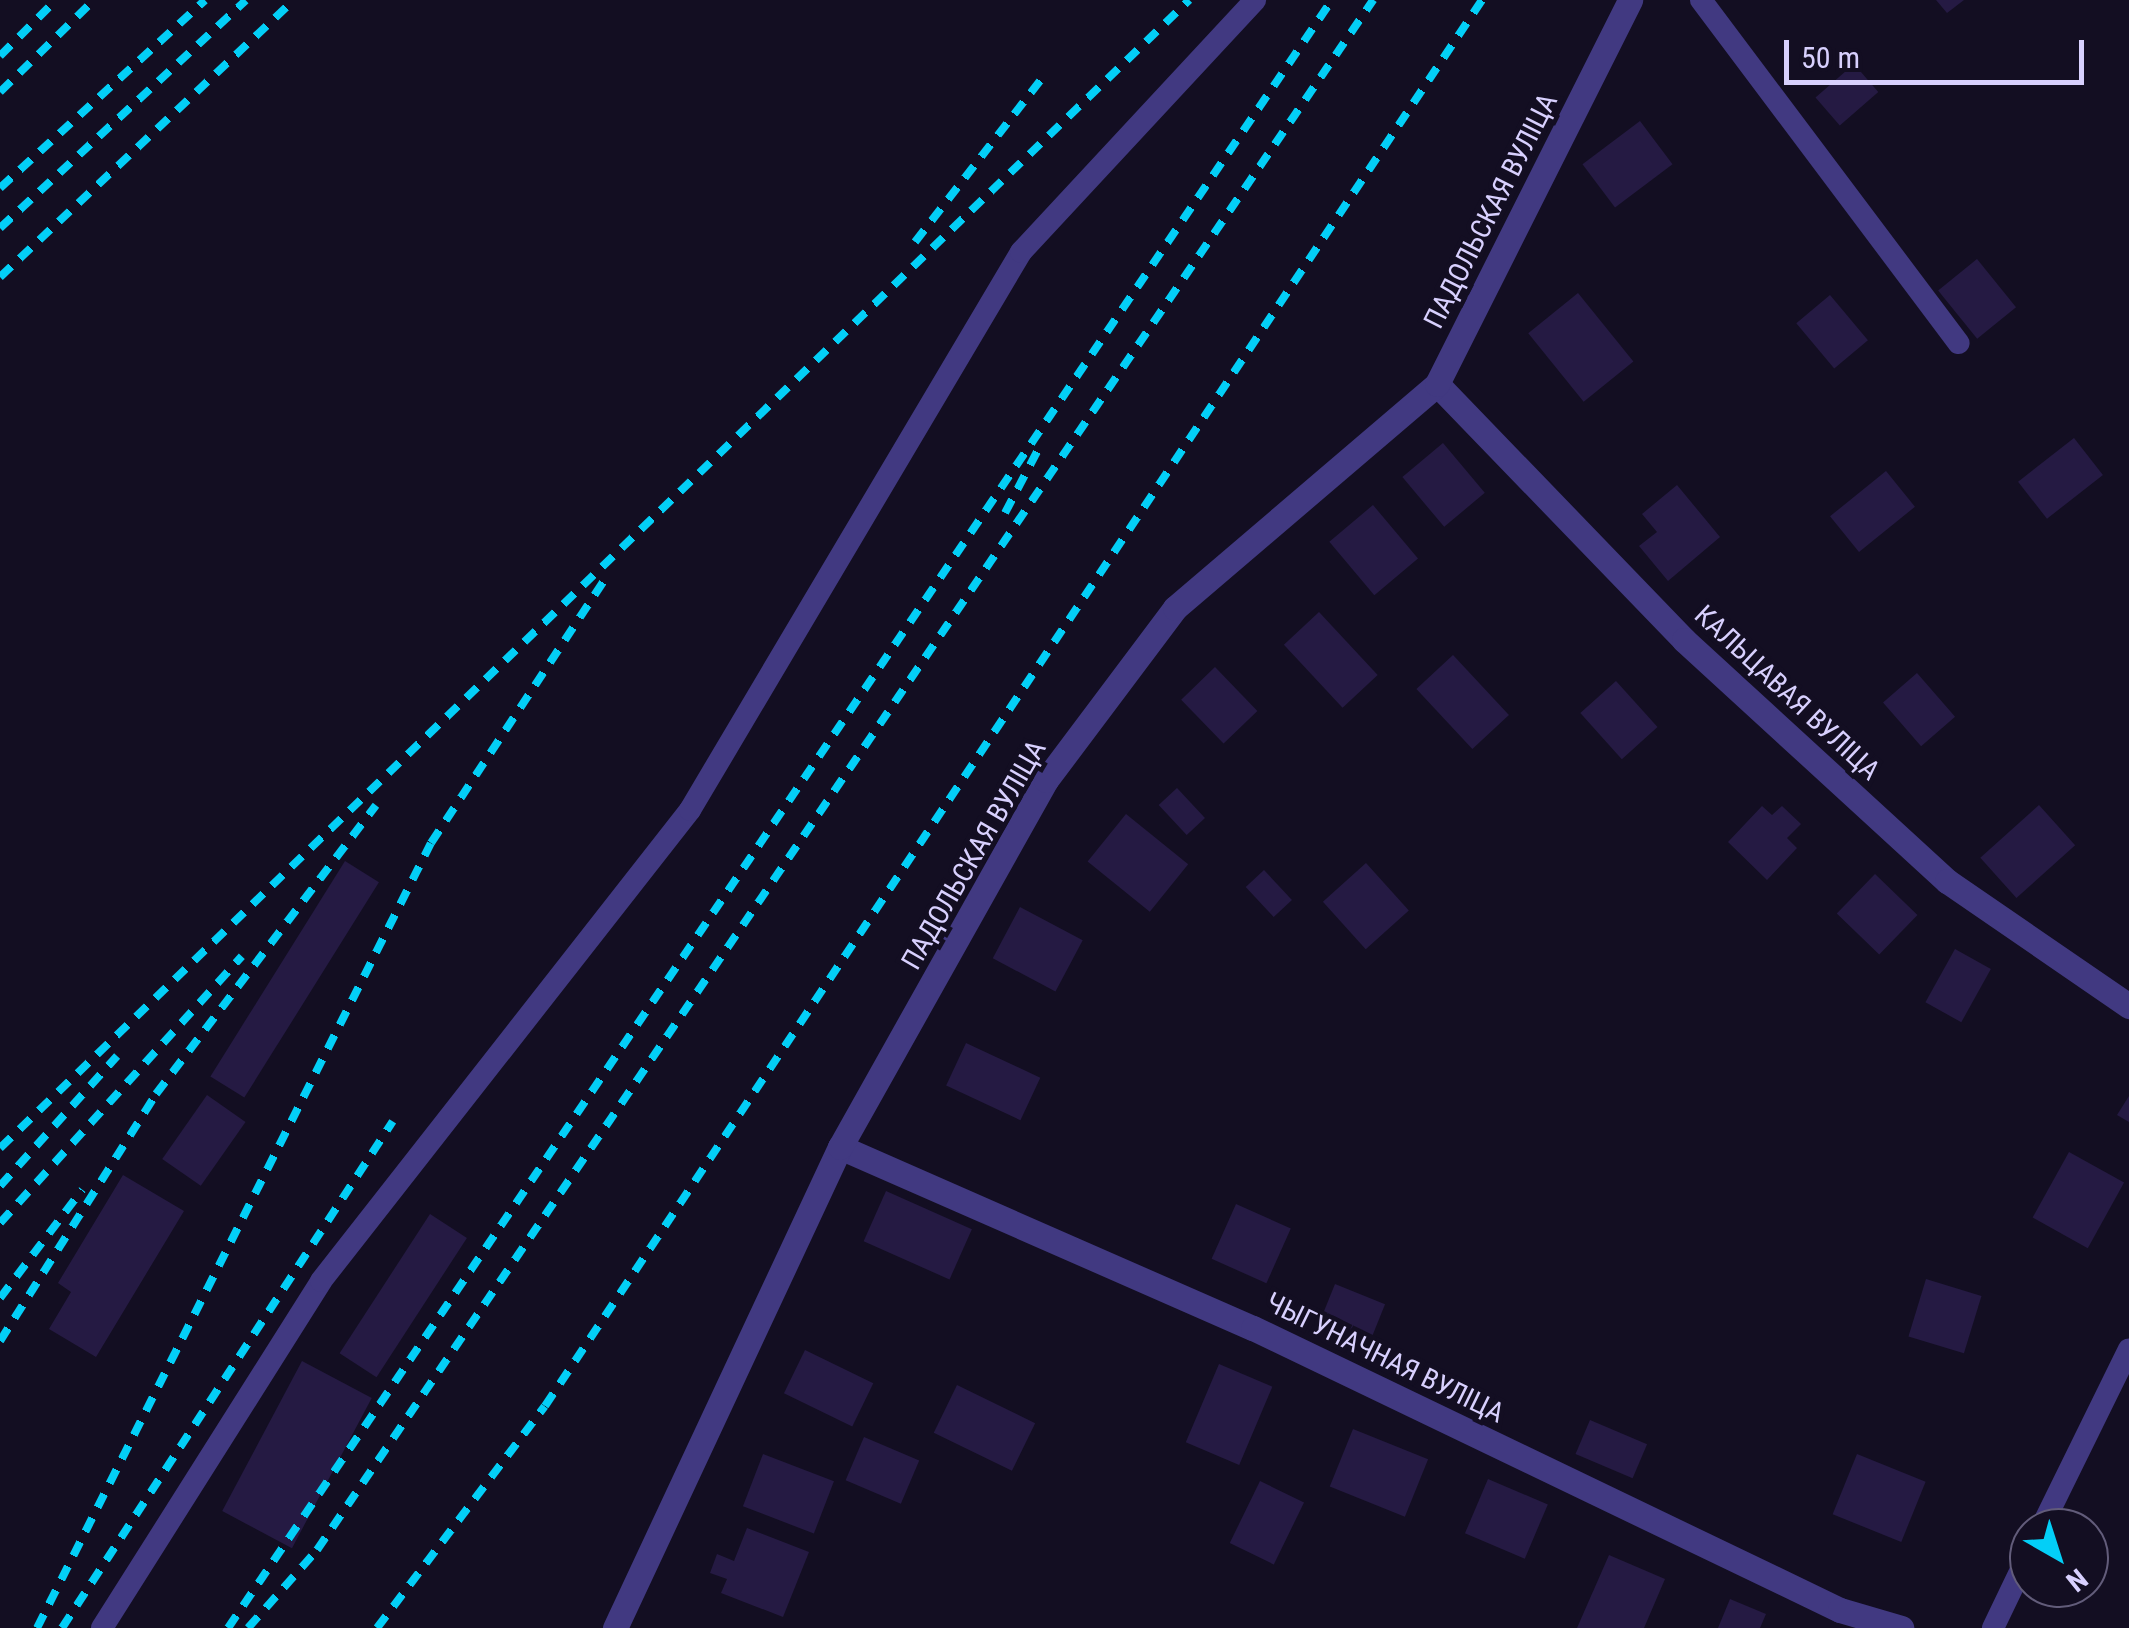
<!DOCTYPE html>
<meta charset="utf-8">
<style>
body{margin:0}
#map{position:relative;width:2129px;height:1628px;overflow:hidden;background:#130e22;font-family:"Roboto Condensed",sans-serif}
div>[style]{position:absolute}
.building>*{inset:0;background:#251a43;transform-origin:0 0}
.service>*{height:22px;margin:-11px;padding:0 11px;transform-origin:11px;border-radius:11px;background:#413981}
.minor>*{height:25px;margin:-12.5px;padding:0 12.5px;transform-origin:12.5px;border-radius:12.5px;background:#413981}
.rail>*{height:8px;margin-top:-4px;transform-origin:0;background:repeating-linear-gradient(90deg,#03cff7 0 15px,transparent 0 27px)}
span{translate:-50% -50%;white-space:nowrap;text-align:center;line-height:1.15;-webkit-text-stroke:9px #130e22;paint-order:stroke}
.street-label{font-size:28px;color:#d8d0fe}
.north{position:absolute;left:2009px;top:1508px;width:100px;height:100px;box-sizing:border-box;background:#130e22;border:2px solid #625c7a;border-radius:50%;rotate:141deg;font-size:28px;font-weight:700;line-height:40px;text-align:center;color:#d8d0fe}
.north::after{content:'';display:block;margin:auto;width:35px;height:45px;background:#03cff7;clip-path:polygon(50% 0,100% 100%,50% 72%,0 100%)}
.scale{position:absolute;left:1784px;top:40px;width:300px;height:45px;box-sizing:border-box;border:5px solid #d8d0fe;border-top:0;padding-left:12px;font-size:30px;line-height:35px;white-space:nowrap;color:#d8d0fe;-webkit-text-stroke:8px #130e22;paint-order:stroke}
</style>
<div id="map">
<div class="building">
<div style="clip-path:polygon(1936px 0,1964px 0,1947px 13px)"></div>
<div style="left:1854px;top:64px;width:37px;height:51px;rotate:49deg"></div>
<div style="left:1640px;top:121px;width:54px;height:72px;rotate:53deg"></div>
<div style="left:1977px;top:259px;width:62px;height:50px;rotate:51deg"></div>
<div style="left:1578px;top:293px;width:88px;height:64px;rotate:51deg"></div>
<div style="left:1830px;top:295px;width:59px;height:44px;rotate:50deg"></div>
<div style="left:2074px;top:438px;width:47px;height:71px;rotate:52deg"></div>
<div style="left:1443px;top:443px;width:65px;height:53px;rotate:50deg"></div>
<div style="left:1886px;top:471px;width:46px;height:72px;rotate:51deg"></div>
<div style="clip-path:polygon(1677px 485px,1720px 537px,1668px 581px,1639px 546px,1657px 532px,1642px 514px)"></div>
<div style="left:1373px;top:505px;width:70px;height:57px;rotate:50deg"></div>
<div style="left:1319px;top:612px;width:86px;height:48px;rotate:47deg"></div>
<div style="left:1453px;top:655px;width:82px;height:50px;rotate:47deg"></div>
<div style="left:1215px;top:667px;width:61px;height:47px;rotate:46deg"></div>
<div style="left:1917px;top:673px;width:58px;height:45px;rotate:49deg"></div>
<div style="left:1616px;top:681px;width:62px;height:48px;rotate:48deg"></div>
<div style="left:1177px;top:788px;width:41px;height:25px;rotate:47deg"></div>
<div style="left:2039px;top:805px;width:54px;height:79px;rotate:48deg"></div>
<div style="clip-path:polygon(1762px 806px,1772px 815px,1782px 806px,1801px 824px,1787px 838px,1797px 848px,1767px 880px,1728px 842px)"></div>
<div style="left:1126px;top:814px;width:80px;height:61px;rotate:39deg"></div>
<div style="left:345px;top:861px;width:40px;height:254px;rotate:32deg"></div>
<div style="left:1366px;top:863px;width:64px;height:58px;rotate:48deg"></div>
<div style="left:1264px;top:870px;width:41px;height:25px;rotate:47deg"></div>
<div style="left:1875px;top:874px;width:59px;height:55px;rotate:44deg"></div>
<div style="left:1020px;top:907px;width:71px;height:58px;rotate:28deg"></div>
<div style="left:1955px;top:949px;width:41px;height:61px;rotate:29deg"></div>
<div style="left:966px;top:1043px;width:82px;height:47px;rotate:25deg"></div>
<div style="left:207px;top:1095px;width:47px;height:78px;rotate:35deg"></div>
<div style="clip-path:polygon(2129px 1096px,2129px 1122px,2117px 1115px)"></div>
<div style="left:2069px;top:1152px;width:63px;height:75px;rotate:29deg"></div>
<div style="clip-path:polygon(123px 1175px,184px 1211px,96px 1357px,49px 1329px,71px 1292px,58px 1283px)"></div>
<div style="left:886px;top:1191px;width:94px;height:55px;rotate:24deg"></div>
<div style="left:1236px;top:1204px;width:60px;height:60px;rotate:24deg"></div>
<div style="left:430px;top:1214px;width:44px;height:166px;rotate:33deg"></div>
<div style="left:1926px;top:1279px;width:58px;height:60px;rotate:17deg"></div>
<div style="left:1335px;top:1284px;width:54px;height:48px;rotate:22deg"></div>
<div style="left:805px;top:1350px;width:76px;height:48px;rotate:26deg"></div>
<div style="left:302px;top:1361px;width:79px;height:170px;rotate:28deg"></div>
<div style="left:1219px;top:1364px;width:58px;height:85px;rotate:23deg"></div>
<div style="left:957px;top:1385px;width:87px;height:53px;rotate:26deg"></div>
<div style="left:1590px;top:1420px;width:62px;height:37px;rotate:23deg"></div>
<div style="left:1353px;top:1429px;width:81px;height:62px;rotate:22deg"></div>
<div style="left:864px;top:1437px;width:60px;height:47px;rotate:23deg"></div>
<div style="left:763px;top:1454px;width:76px;height:56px;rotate:21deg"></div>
<div style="left:1857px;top:1454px;width:74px;height:65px;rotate:22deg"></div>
<div style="left:1488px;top:1479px;width:65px;height:59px;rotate:23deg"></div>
<div style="left:1260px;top:1481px;width:49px;height:69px;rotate:26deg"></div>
<div style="clip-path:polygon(747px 1528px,809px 1552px,783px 1617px,721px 1593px,727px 1579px,710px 1573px,717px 1554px,734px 1561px)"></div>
<div style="clip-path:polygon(1609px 1555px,1665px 1579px,1644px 1628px,1577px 1628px)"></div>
<div style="clip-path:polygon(1730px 1599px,1766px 1614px,1760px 1628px,1718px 1628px)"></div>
</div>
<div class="service">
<div style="left:1701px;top:0;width:429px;rotate:53.1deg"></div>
<div style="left:2041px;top:1528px;width:199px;rotate:-63.8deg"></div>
<div style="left:102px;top:1628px;width:410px;rotate:-57.7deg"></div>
<div style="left:321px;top:1281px;width:598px;rotate:-51.92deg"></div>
<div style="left:690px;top:810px;width:649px;rotate:-59.32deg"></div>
<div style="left:1021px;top:252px;width:344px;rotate:-47.1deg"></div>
<div style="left:1993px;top:1628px;width:83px;rotate:-64.4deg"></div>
</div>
<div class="minor">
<div style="left:1437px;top:384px;width:356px;rotate:46deg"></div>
<div style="left:1684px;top:640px;width:357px;rotate:42.5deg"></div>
<div style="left:1947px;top:881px;width:221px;rotate:34.5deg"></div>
<div style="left:840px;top:1147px;width:451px;rotate:23.7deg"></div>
<div style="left:1253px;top:1328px;width:651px;rotate:25.66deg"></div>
<div style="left:1840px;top:1610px;width:64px;rotate:16.4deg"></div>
<div style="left:615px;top:1628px;width:531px;rotate:-64.93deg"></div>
<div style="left:840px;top:1147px;width:421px;rotate:-60.7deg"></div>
<div style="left:1046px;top:780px;width:215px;rotate:-53.1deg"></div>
<div style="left:1175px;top:608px;width:345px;rotate:-40.5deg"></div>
<div style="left:1437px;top:384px;width:430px;rotate:-63.3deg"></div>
</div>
<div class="rail">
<div style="left:0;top:56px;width:79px;rotate:-45deg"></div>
<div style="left:0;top:92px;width:132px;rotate:-44.4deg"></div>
<div style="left:0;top:188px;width:278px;rotate:-42.5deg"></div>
<div style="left:0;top:228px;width:335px;rotate:-42.8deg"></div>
<div style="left:915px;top:242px;width:215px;rotate:-52.2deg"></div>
<div style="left:0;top:277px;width:404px;rotate:-43.3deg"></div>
<div style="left:1005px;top:513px;width:76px;rotate:-62.4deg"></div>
<div style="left:0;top:1148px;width:1653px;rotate:-43.99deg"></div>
<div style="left:0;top:1186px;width:175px;rotate:-48deg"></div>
<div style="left:0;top:1223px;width:360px;rotate:-47.8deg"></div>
<div style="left:0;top:1298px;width:136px;rotate:-52.8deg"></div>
<div style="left:0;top:1341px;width:292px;rotate:-57.7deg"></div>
<div style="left:156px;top:1094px;width:363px;rotate:-52.7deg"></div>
<div style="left:37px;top:1628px;width:878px;rotate:-63.35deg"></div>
<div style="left:431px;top:843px;width:321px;rotate:-56.6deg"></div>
<div style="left:62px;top:1628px;width:605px;rotate:-56.86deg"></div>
<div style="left:228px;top:1628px;width:1967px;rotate:-55.86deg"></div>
<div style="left:248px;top:1628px;width:104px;rotate:-48.5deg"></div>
<div style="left:317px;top:1550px;width:1876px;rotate:-55.73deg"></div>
<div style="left:377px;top:1628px;width:278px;rotate:-52.9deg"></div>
<div style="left:545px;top:1406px;width:1690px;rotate:-56.32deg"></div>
</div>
<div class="street-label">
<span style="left:1491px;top:211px;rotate:-63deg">ПАДОЛЬСКАЯ ВУЛІЦА</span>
<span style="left:1787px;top:693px;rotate:43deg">КАЛЬЦАВАЯ ВУЛІЦА</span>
<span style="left:974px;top:855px;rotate:-60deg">ПАДОЛЬСКАЯ ВУЛІЦА</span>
<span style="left:1385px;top:1358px;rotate:26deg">ЧЫГУНАЧНАЯ ВУЛІЦА</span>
</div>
<div class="north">N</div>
<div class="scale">50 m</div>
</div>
